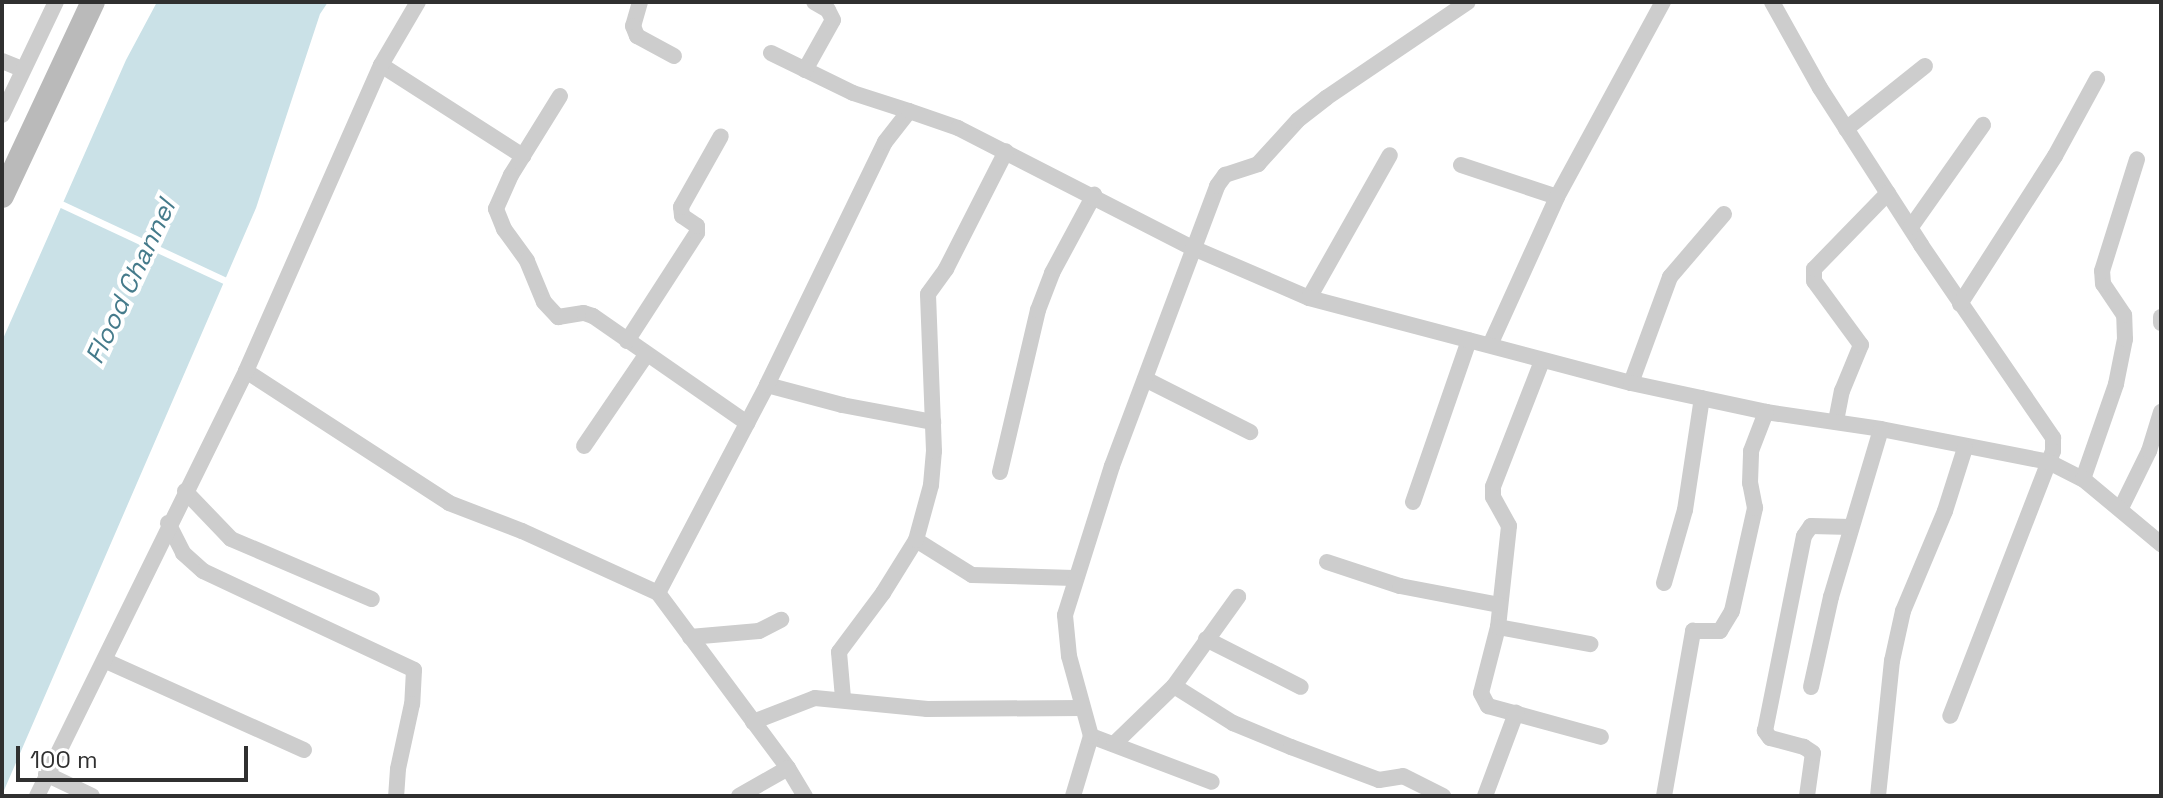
<!DOCTYPE html>
<style>
body{margin:0}
#map{position:relative;width:2163px;height:798px;overflow:hidden;background:#fff;font-family:"Space Grotesk",sans-serif}
div>[style]{position:absolute}
.water>*{inset:0;background:#cae1e7}
.pier>*{inset:0;background:#fff;transform-origin:0 0}
.street>*{height:16px;margin:-8px;padding:0 8px;transform-origin:8px;border-radius:8px;background:#cdcdcd}
.secondary>*{height:24px;margin:-12px;padding:0 12px;transform-origin:12px;border-radius:12px;background:#bababa}
span{translate:-50% -50%;white-space:nowrap;text-align:center;line-height:1.15;-webkit-text-stroke:8px #fff;paint-order:stroke}
.water-label{font-size:26px;color:#457b8b;font-style:italic}
.frame{position:absolute;inset:0;border:4px solid #303030;pointer-events:none}
.scale{position:absolute;left:16px;top:746px;width:232px;height:36px;box-sizing:border-box;border:4px solid #303030;border-top:0;padding-left:10px;font-size:24px;line-height:28px;white-space:nowrap;color:#303030;-webkit-text-stroke:6px #fff;paint-order:stroke}
</style>
<div id="map">
<div class="water">
<div style="clip-path:polygon(157px 2px,328px 2px,320px 14px,256px 208px,2px 795px,2px 341px,126px 60px)"></div>
</div>
<div class="pier">
<div style="left:60px;top:200px;width:188px;height:7px;rotate:25deg"></div>
</div>
<div class="street">
<div style="left:640px;top:2px;width:25px;rotate:106deg"></div>
<div style="left:633px;top:26px;width:11px;rotate:68deg"></div>
<div style="left:637px;top:36px;width:42px;rotate:28.4deg"></div>
<div style="left:1772px;top:2px;width:98px;rotate:60.8deg"></div>
<div style="left:1820px;top:88px;width:187px;rotate:57.2deg"></div>
<div style="left:1921px;top:245px;width:234px;rotate:55.6deg"></div>
<div style="left:2053px;top:438px;width:13px;rotate:90deg"></div>
<div style="left:2053px;top:451px;width:284px;rotate:111.2deg"></div>
<div style="left:771px;top:53px;width:91px;rotate:26deg"></div>
<div style="left:853px;top:93px;width:59px;rotate:17.8deg"></div>
<div style="left:2px;top:61px;width:22px;rotate:22deg"></div>
<div style="left:381px;top:65px;width:169px;rotate:32.7deg"></div>
<div style="left:805px;top:70px;width:57px;rotate:-60.8deg"></div>
<div style="left:833px;top:20px;width:11px;rotate:-117deg"></div>
<div style="left:828px;top:10px;width:16px;rotate:-150deg"></div>
<div style="left:560px;top:96px;width:93px;rotate:121.8deg"></div>
<div style="left:511px;top:175px;width:37px;rotate:114deg"></div>
<div style="left:496px;top:209px;width:22px;rotate:68deg"></div>
<div style="left:504px;top:229px;width:39px;rotate:54deg"></div>
<div style="left:527px;top:261px;width:44px;rotate:67.5deg"></div>
<div style="left:544px;top:302px;width:21px;rotate:47deg"></div>
<div style="left:558px;top:317px;width:26px;rotate:-9deg"></div>
<div style="left:584px;top:313px;width:9px;rotate:18deg"></div>
<div style="left:593px;top:316px;width:188px;rotate:34.8deg"></div>
<div style="left:2px;top:115px;width:125px;rotate:-64.5deg"></div>
<div style="left:1846px;top:129px;width:101px;rotate:-38.6deg"></div>
<div style="left:1461px;top:165px;width:101px;rotate:18.4deg"></div>
<div style="left:1911px;top:227px;width:125px;rotate:-54.8deg"></div>
<div style="left:1309px;top:298px;width:164px;rotate:-60.5deg"></div>
<div style="left:1960px;top:304px;width:176px;rotate:-57.3deg"></div>
<div style="left:2055px;top:156px;width:88px;rotate:-61.4deg"></div>
<div style="left:2161px;top:317px;width:6px;rotate:90deg"></div>
<div style="left:627px;top:341px;width:129px;rotate:-57.1deg"></div>
<div style="left:697px;top:233px;width:7px;rotate:-90deg"></div>
<div style="left:697px;top:226px;width:18px;rotate:-146deg"></div>
<div style="left:682px;top:216px;width:9px;rotate:-96deg"></div>
<div style="left:681px;top:207px;width:81px;rotate:-60.6deg"></div>
<div style="left:1490px;top:345px;width:162px;rotate:-65.6deg"></div>
<div style="left:1557px;top:197px;width:222px;rotate:-61.5deg"></div>
<div style="left:1542px;top:361px;width:135px;rotate:111.3deg"></div>
<div style="left:1493px;top:487px;width:10px;rotate:90deg"></div>
<div style="left:1493px;top:497px;width:33px;rotate:61deg"></div>
<div style="left:1509px;top:526px;width:102px;rotate:96.2deg"></div>
<div style="left:1498px;top:627px;width:68px;rotate:104.4deg"></div>
<div style="left:1481px;top:693px;width:15px;rotate:62deg"></div>
<div style="left:1488px;top:706px;width:117px;rotate:15.3deg"></div>
<div style="left:246px;top:371px;width:242px;rotate:33deg"></div>
<div style="left:449px;top:503px;width:78px;rotate:21deg"></div>
<div style="left:522px;top:531px;width:149px;rotate:24.5deg"></div>
<div style="left:658px;top:593px;width:218px;rotate:53.4deg"></div>
<div style="left:788px;top:768px;width:33px;rotate:59deg"></div>
<div style="left:1145px;top:379px;width:118px;rotate:26.8deg"></div>
<div style="left:1631px;top:383px;width:113px;rotate:-69.8deg"></div>
<div style="left:1670px;top:277px;width:83px;rotate:-49.4deg"></div>
<div style="left:767px;top:385px;width:78px;rotate:14.9deg"></div>
<div style="left:842px;top:405px;width:93px;rotate:10.6deg"></div>
<div style="left:1836px;top:421px;width:31px;rotate:-79deg"></div>
<div style="left:1842px;top:391px;width:50px;rotate:-67.6deg"></div>
<div style="left:1861px;top:345px;width:79px;rotate:-126.3deg"></div>
<div style="left:1814px;top:281px;width:12px;rotate:-90deg"></div>
<div style="left:1814px;top:269px;width:106px;rotate:-45.8deg"></div>
<div style="left:584px;top:446px;width:110px;rotate:-55.7deg"></div>
<div style="left:1000px;top:472px;width:166px;rotate:-76.8deg"></div>
<div style="left:1038px;top:310px;width:40px;rotate:-69deg"></div>
<div style="left:1052px;top:273px;width:89px;rotate:-61.7deg"></div>
<div style="left:2083px;top:479px;width:101px;rotate:-70.8deg"></div>
<div style="left:2116px;top:384px;width:46px;rotate:-78.7deg"></div>
<div style="left:2125px;top:339px;width:24px;rotate:-92deg"></div>
<div style="left:2124px;top:315px;width:37px;rotate:-124deg"></div>
<div style="left:2103px;top:284px;width:13px;rotate:-94deg"></div>
<div style="left:2102px;top:271px;width:117px;rotate:-72.6deg"></div>
<div style="left:185px;top:491px;width:66px;rotate:46.2deg"></div>
<div style="left:231px;top:539px;width:153px;rotate:23.1deg"></div>
<div style="left:1413px;top:502px;width:171px;rotate:-70.9deg"></div>
<div style="left:2121px;top:508px;width:64px;rotate:-63.8deg"></div>
<div style="left:2149px;top:451px;width:41px;rotate:-72.9deg"></div>
<div style="left:168px;top:523px;width:34px;rotate:63deg"></div>
<div style="left:183px;top:553px;width:27px;rotate:42deg"></div>
<div style="left:203px;top:571px;width:233px;rotate:25.1deg"></div>
<div style="left:414px;top:670px;width:34px;rotate:93deg"></div>
<div style="left:412px;top:704px;width:66px;rotate:102.2deg"></div>
<div style="left:398px;top:769px;width:27px;rotate:94deg"></div>
<div style="left:916px;top:540px;width:66px;rotate:32deg"></div>
<div style="left:972px;top:575px;width:102px;rotate:1.7deg"></div>
<div style="left:1327px;top:562px;width:77px;rotate:18.2deg"></div>
<div style="left:1400px;top:586px;width:102px;rotate:10.8deg"></div>
<div style="left:1664px;top:583px;width:76px;rotate:-74deg"></div>
<div style="left:1685px;top:510px;width:113px;rotate:-81.4deg"></div>
<div style="left:658px;top:593px;width:235px;rotate:-62.3deg"></div>
<div style="left:767px;top:385px;width:270px;rotate:-64.1deg"></div>
<div style="left:885px;top:142px;width:39px;rotate:-52deg"></div>
<div style="left:909px;top:111px;width:52px;rotate:19.1deg"></div>
<div style="left:958px;top:128px;width:264px;rotate:27.1deg"></div>
<div style="left:1193px;top:248px;width:126px;rotate:23.3deg"></div>
<div style="left:1309px;top:298px;width:333px;rotate:14.8deg"></div>
<div style="left:1631px;top:383px;width:138px;rotate:12.1deg"></div>
<div style="left:1766px;top:412px;width:116px;rotate:8.4deg"></div>
<div style="left:1881px;top:429px;width:171px;rotate:11.1deg"></div>
<div style="left:2049px;top:462px;width:38px;rotate:27deg"></div>
<div style="left:2083px;top:479px;width:102px;rotate:39.8deg"></div>
<div style="left:1498px;top:627px;width:94px;rotate:10.5deg"></div>
<div style="left:690px;top:637px;width:69px;rotate:-5deg"></div>
<div style="left:759px;top:631px;width:25px;rotate:-27deg"></div>
<div style="left:1206px;top:639px;width:106px;rotate:26.8deg"></div>
<div style="left:106px;top:661px;width:217px;rotate:24.2deg"></div>
<div style="left:1174px;top:686px;width:70px;rotate:32.1deg"></div>
<div style="left:1233px;top:723px;width:63px;rotate:22.5deg"></div>
<div style="left:1291px;top:747px;width:94px;rotate:20.6deg"></div>
<div style="left:1379px;top:780px;width:24px;rotate:-9deg"></div>
<div style="left:1403px;top:776px;width:45px;rotate:26.6deg"></div>
<div style="left:1811px;top:687px;width:92px;rotate:-77.5deg"></div>
<div style="left:1831px;top:597px;width:175px;rotate:-73.4deg"></div>
<div style="left:843px;top:698px;width:46px;rotate:-95deg"></div>
<div style="left:839px;top:652px;width:74px;rotate:-53.3deg"></div>
<div style="left:883px;top:593px;width:62px;rotate:-58.1deg"></div>
<div style="left:916px;top:540px;width:57px;rotate:-74.7deg"></div>
<div style="left:931px;top:485px;width:34px;rotate:-85deg"></div>
<div style="left:934px;top:451px;width:157px;rotate:-92.2deg"></div>
<div style="left:928px;top:294px;width:31px;rotate:-54deg"></div>
<div style="left:946px;top:269px;width:132px;rotate:-63deg"></div>
<div style="left:753px;top:722px;width:66px;rotate:-21.2deg"></div>
<div style="left:815px;top:698px;width:113px;rotate:5.6deg"></div>
<div style="left:927px;top:709px;width:155px;rotate:-0.4deg"></div>
<div style="left:1091px;top:736px;width:129px;rotate:20.8deg"></div>
<div style="left:1114px;top:744px;width:83px;rotate:-44deg"></div>
<div style="left:1174px;top:686px;width:110px;rotate:-54.3deg"></div>
<div style="left:46px;top:774px;width:51px;rotate:25.6deg"></div>
<div style="left:37px;top:796px;width:474px;rotate:-63.8deg"></div>
<div style="left:246px;top:371px;width:334px;rotate:-66.2deg"></div>
<div style="left:381px;top:65px;width:73px;rotate:-59.6deg"></div>
<div style="left:739px;top:796px;width:56px;rotate:-29.7deg"></div>
<div style="left:1073px;top:796px;width:63px;rotate:-73.3deg"></div>
<div style="left:1091px;top:736px;width:83px;rotate:-105.4deg"></div>
<div style="left:1069px;top:656px;width:41px;rotate:-95.6deg"></div>
<div style="left:1065px;top:615px;width:156px;rotate:-72.5deg"></div>
<div style="left:1112px;top:466px;width:299px;rotate:-69.4deg"></div>
<div style="left:1217px;top:186px;width:14px;rotate:-54deg"></div>
<div style="left:1225px;top:175px;width:35px;rotate:-18deg"></div>
<div style="left:1258px;top:164px;width:59px;rotate:-47.7deg"></div>
<div style="left:1298px;top:120px;width:36px;rotate:-38deg"></div>
<div style="left:1326px;top:98px;width:171px;rotate:-34.1deg"></div>
<div style="left:1485px;top:796px;width:89px;rotate:-69.5deg"></div>
<div style="left:1664px;top:796px;width:168px;rotate:-80deg"></div>
<div style="left:1693px;top:631px;width:27px"></div>
<div style="left:1720px;top:631px;width:23px;rotate:-59deg"></div>
<div style="left:1732px;top:611px;width:106px;rotate:-77.4deg"></div>
<div style="left:1755px;top:508px;width:25px;rotate:-101deg"></div>
<div style="left:1750px;top:483px;width:32px;rotate:-88deg"></div>
<div style="left:1751px;top:451px;width:42px;rotate:-69deg"></div>
<div style="left:1807px;top:796px;width:43px;rotate:-82.1deg"></div>
<div style="left:1813px;top:753px;width:11px;rotate:-146deg"></div>
<div style="left:1804px;top:747px;width:35px;rotate:-165deg"></div>
<div style="left:1770px;top:738px;width:9px;rotate:-126deg"></div>
<div style="left:1765px;top:731px;width:199px;rotate:-78.7deg"></div>
<div style="left:1804px;top:536px;width:12px;rotate:-55deg"></div>
<div style="left:1811px;top:526px;width:40px;rotate:1.4deg"></div>
<div style="left:1878px;top:796px;width:136px;rotate:-84.1deg"></div>
<div style="left:1892px;top:661px;width:51px;rotate:-77.6deg"></div>
<div style="left:1903px;top:611px;width:108px;rotate:-67.2deg"></div>
<div style="left:1945px;top:511px;width:66px;rotate:-72.4deg"></div>
</div>
<div class="secondary">
<div style="left:2px;top:196px;width:214px;rotate:-64.9deg"></div>
</div>
<div class="water-label">
<span style="left:131px;top:282px;rotate:-65deg">Flood Channel</span>
</div>
<div class="frame"></div>
<div class="scale">100 m</div>
</div>
